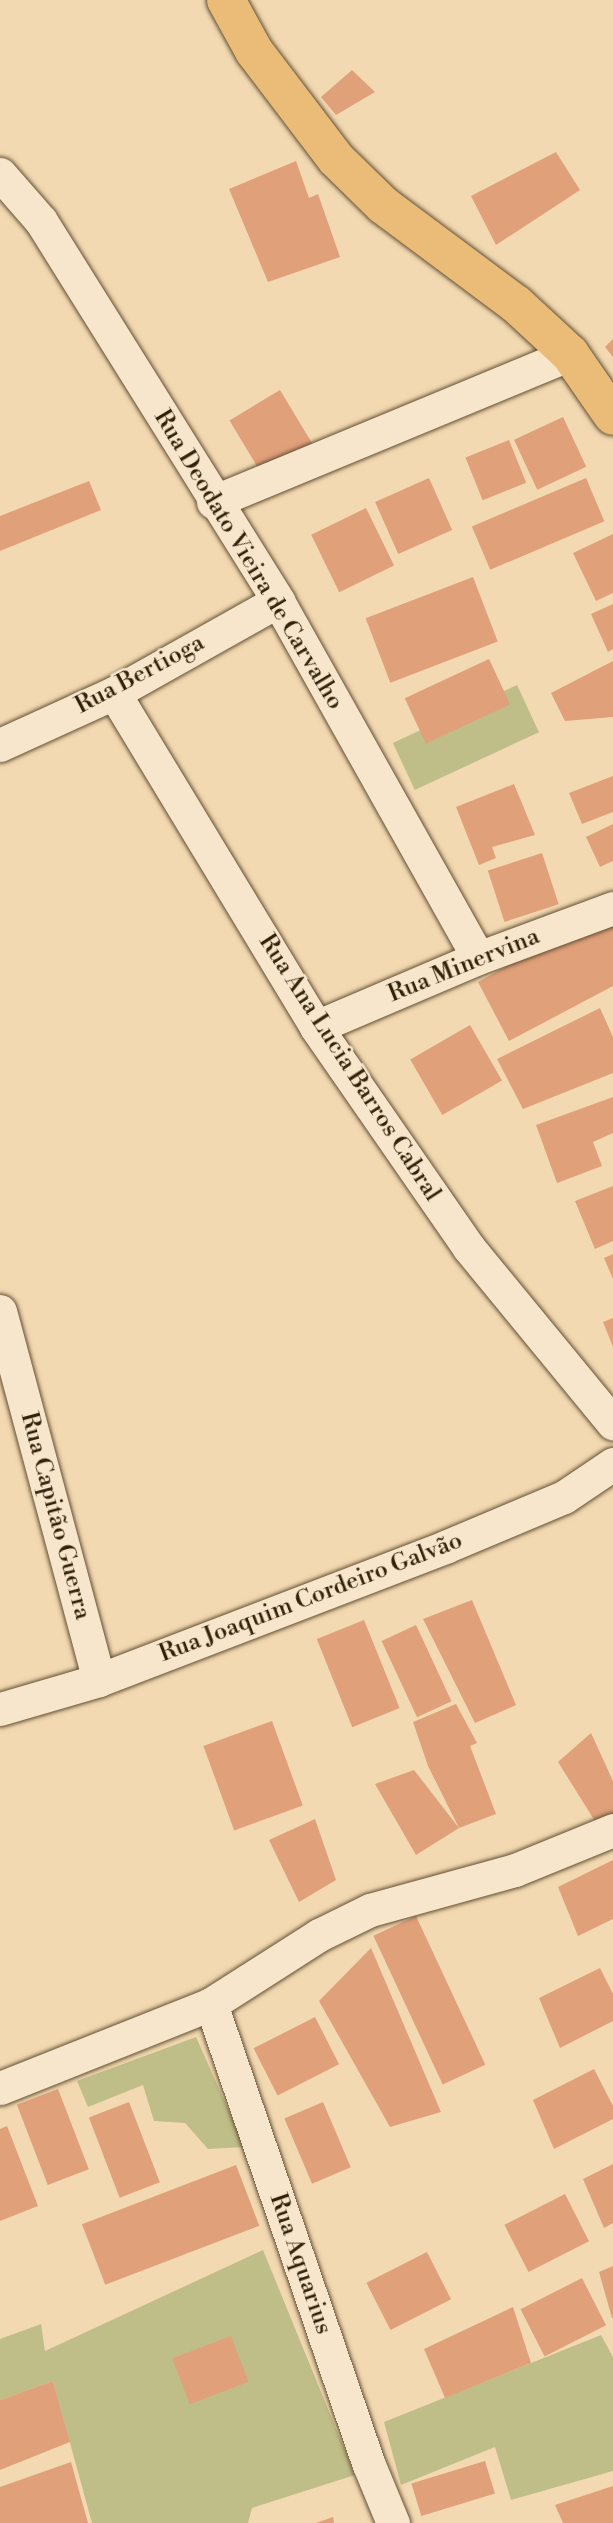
<!DOCTYPE html>
<meta charset="utf-8">
<style>
body{margin:0}
#map{position:relative;width:613px;height:2523px;overflow:hidden;background:#f3d9b1;font-family:"Libre Bodoni",serif}
div>[style]{position:absolute}
.green>*{inset:0;background:#c0be88;transform-origin:0 0}
.building>*{inset:0;background:#e0a07a;transform-origin:0 0}
.roads{filter:drop-shadow(0 0 2px #614f33) drop-shadow(0 0 2px #614f33)}
.street>*{height:33px;margin:-16.5px;padding:0 16.5px;transform-origin:16.5px;border-radius:16.5px;background:#f7e6cc}
.primary>*{height:38px;margin:-19px;padding:0 19px;transform-origin:19px;border-radius:19px;background:#eabc78}
span{translate:-50% -50%;white-space:nowrap;text-align:center;line-height:1.15;-webkit-text-stroke:5px #f7e6cc;paint-order:stroke}
.street-label{font-size:24px;color:#302109}
</style>
<div id="map">
<div class="green">
<div style="left:517px;top:685px;width:52px;height:137px;rotate:65deg"></div>
<div style="clip-path:polygon(196px 2037px,245px 2147px,208px 2149px,185px 2123px,154px 2121px,143px 2085px,88px 2107px,77px 2081px)"></div>
<div style="clip-path:polygon(263px 2250px,355px 2475px,252px 2508px,248px 2523px,92px 2523px,53px 2381px,0 2400px,0 2339px,41px 2324px,45px 2351px)"></div>
<div style="clip-path:polygon(601px 2335px,613px 2357px,613px 2471px,511px 2500px,495px 2447px,401px 2485px,384px 2422px)"></div>
</div>
<div class="building">
<div style="clip-path:polygon(352px 70px,375px 92px,336px 115px,321px 97px)"></div>
<div style="clip-path:polygon(556px 152px,580px 190px,496px 245px,471px 196px)"></div>
<div style="clip-path:polygon(296px 161px,309px 198px,318px 194px,340px 257px,268px 282px,229px 189px)"></div>
<div style="clip-path:polygon(613px 339px,613px 357px,605px 347px)"></div>
<div style="left:280px;top:390px;width:71px;height:59px;rotate:59deg"></div>
<div style="left:563px;top:417px;width:55px;height:54px;rotate:65deg"></div>
<div style="left:509px;top:440px;width:46px;height:47px;rotate:68deg"></div>
<div style="left:429px;top:478px;width:57px;height:59px;rotate:66deg"></div>
<div style="left:586px;top:478px;width:47px;height:124px;rotate:67deg"></div>
<div style="clip-path:polygon(89px 481px,101px 510px,0 551px,0 516px)"></div>
<div style="left:366px;top:508px;width:64px;height:61px;rotate:64deg"></div>
<div style="clip-path:polygon(613px 534px,613px 593px,596px 601px,573px 553px)"></div>
<div style="left:473px;top:577px;width:69px;height:115px;rotate:69deg"></div>
<div style="clip-path:polygon(613px 604px,613px 649px,608px 652px,591px 614px)"></div>
<div style="left:489px;top:659px;width:50px;height:93px;rotate:65deg"></div>
<div style="clip-path:polygon(613px 661px,613px 717px,565px 721px,551px 693px)"></div>
<div style="clip-path:polygon(613px 776px,613px 812px,582px 824px,569px 793px)"></div>
<div style="clip-path:polygon(514px 784px,535px 835px,492px 847px,496px 858px,479px 865px,456px 807px)"></div>
<div style="clip-path:polygon(613px 824px,613px 861px,600px 867px,586px 837px)"></div>
<div style="left:542px;top:853px;width:54px;height:57px;rotate:72deg"></div>
<div style="clip-path:polygon(608px 910px,613px 920px,613px 986px,509px 1041px,478px 982px)"></div>
<div style="clip-path:polygon(600px 1008px,613px 1037px,613px 1073px,523px 1109px,497px 1059px)"></div>
<div style="left:470px;top:1025px;width:64px;height:69px;rotate:60deg"></div>
<div style="clip-path:polygon(613px 1097px,613px 1133px,593px 1142px,602px 1166px,557px 1183px,536px 1125px)"></div>
<div style="clip-path:polygon(613px 1186px,613px 1241px,595px 1249px,575px 1201px)"></div>
<div style="clip-path:polygon(613px 1254px,613px 1279px,604px 1258px)"></div>
<div style="clip-path:polygon(613px 1318px,613px 1347px,603px 1322px)"></div>
<div style="clip-path:polygon(472px 1600px,516px 1705px,475px 1723px,423px 1619px)"></div>
<div style="left:364px;top:1620px;width:95px;height:51px;rotate:68deg"></div>
<div style="left:416px;top:1625px;width:84px;height:38px;rotate:65deg"></div>
<div style="clip-path:polygon(456px 1704px,477px 1743px,470px 1746px,496px 1814px,459px 1828px,428px 1766px,413px 1722px)"></div>
<div style="left:272px;top:1721px;width:90px;height:73px;rotate:70deg"></div>
<div style="clip-path:polygon(591px 1733px,613px 1781px,613px 1816px,598px 1826px,558px 1762px)"></div>
<div style="clip-path:polygon(414px 1770px,459px 1828px,416px 1855px,375px 1784px)"></div>
<div style="clip-path:polygon(315px 1819px,336px 1880px,299px 1902px,269px 1840px)"></div>
<div style="clip-path:polygon(613px 1860px,613px 1919px,578px 1936px,558px 1887px)"></div>
<div style="left:416px;top:1916px;width:164px;height:47px;rotate:65deg"></div>
<div style="clip-path:polygon(371px 1948px,441px 2112px,390px 2127px,319px 2001px)"></div>
<div style="clip-path:polygon(600px 1968px,613px 1994px,613px 2021px,560px 2048px,539px 1998px)"></div>
<div style="left:315px;top:2017px;width:53px;height:69px;rotate:63deg"></div>
<div style="clip-path:polygon(594px 2069px,613px 2106px,613px 2119px,554px 2149px,533px 2100px)"></div>
<div style="left:58px;top:2089px;width:86px;height:44px;rotate:69deg"></div>
<div style="left:129px;top:2102px;width:86px;height:43px;rotate:69deg"></div>
<div style="left:323px;top:2102px;width:71px;height:42px;rotate:67deg"></div>
<div style="clip-path:polygon(7px 2126px,38px 2206px,0 2221px,0 2129px)"></div>
<div style="clip-path:polygon(613px 2164px,613px 2223px,604px 2228px,583px 2179px)"></div>
<div style="left:236px;top:2165px;width:65px;height:165px;rotate:69deg"></div>
<div style="left:565px;top:2194px;width:53px;height:68px;rotate:63deg"></div>
<div style="left:427px;top:2252px;width:53px;height:68px;rotate:63deg"></div>
<div style="clip-path:polygon(613px 2266px,613px 2318px,612px 2318px,599px 2272px)"></div>
<div style="left:582px;top:2278px;width:53px;height:69px;rotate:63deg"></div>
<div style="clip-path:polygon(513px 2307px,531px 2363px,445px 2398px,424px 2349px)"></div>
<div style="left:231px;top:2336px;width:49px;height:63px;rotate:69deg"></div>
<div style="clip-path:polygon(53px 2381px,70px 2442px,0 2470px,0 2400px)"></div>
<div style="left:485px;top:2461px;width:34px;height:77px;rotate:73deg"></div>
<div style="clip-path:polygon(71px 2462px,88px 2523px,0 2523px,0 2487px)"></div>
<div style="clip-path:polygon(613px 2486px,613px 2523px,563px 2523px,555px 2505px)"></div>
<div style="clip-path:polygon(333px 2517px,334px 2523px,316px 2523px)"></div>
</div>
<div class="roads">
<div class="street">
<div style="left:0;top:174px;width:62px;rotate:48.9deg"></div>
<div style="left:41px;top:221px;width:448px;rotate:58deg"></div>
<div style="left:278px;top:601px;width:409px;rotate:60.7deg"></div>
<div style="left:213px;top:502px;width:386px;rotate:-22.5deg"></div>
<div style="left:114px;top:693px;width:390px;rotate:58.8deg"></div>
<div style="left:316px;top:1027px;width:269px;rotate:55.3deg"></div>
<div style="left:469px;top:1248px;width:227px;rotate:50.6deg"></div>
<div style="left:0;top:745px;width:125px;rotate:-24.5deg"></div>
<div style="left:114px;top:693px;width:188px;rotate:-29.3deg"></div>
<div style="left:316px;top:1027px;width:176px;rotate:-23.1deg"></div>
<div style="left:478px;top:958px;width:144px;rotate:-20.3deg"></div>
<div style="left:0;top:1311px;width:382px;rotate:75deg"></div>
<div style="left:0;top:1709px;width:103px;rotate:-16.3deg"></div>
<div style="left:99px;top:1680px;width:371px;rotate:-21deg"></div>
<div style="left:445px;top:1547px;width:129px;rotate:-22.8deg"></div>
<div style="left:564px;top:1497px;width:59px;rotate:-34deg"></div>
<div style="left:211px;top:2004px;width:487px;rotate:71.1deg"></div>
<div style="left:369px;top:2465px;width:63px;rotate:67.5deg"></div>
<div style="left:0;top:2088px;width:227px;rotate:-21.7deg"></div>
<div style="left:211px;top:2004px;width:128px;rotate:-32.6deg"></div>
<div style="left:319px;top:1935px;width:57px;rotate:-26.1deg"></div>
<div style="left:370px;top:1910px;width:150px;rotate:-15.4deg"></div>
<div style="left:515px;top:1870px;width:106px;rotate:-22.2deg"></div>
</div>
<div class="primary">
<div style="left:226px;top:0;width:58px;rotate:61.2deg"></div>
<div style="left:254px;top:51px;width:136px;rotate:52.8deg"></div>
<div style="left:336px;top:159px;width:66px;rotate:44.4deg"></div>
<div style="left:383px;top:205px;width:166px;rotate:36.7deg"></div>
<div style="left:516px;top:304px;width:74px;rotate:42.8deg"></div>
<div style="left:570px;top:354px;width:75px;rotate:55.3deg"></div>
</div>
</div>
<div class="street-label">
<span style="left:248px;top:560px;rotate:59deg">Rua Deodato Vieira de Carvalho</span>
<span style="left:140px;top:675px;rotate:-28deg">Rua Bertioga</span>
<span style="left:464px;top:966px;rotate:-22deg">Rua Minervina</span>
<span style="left:349px;top:1068px;rotate:57deg">Rua Ana Lucia Barros Cabral</span>
<span style="left:55px;top:1516px;rotate:75deg">Rua Capitão Guerra</span>
<span style="left:311px;top:1598px;rotate:-21deg">Rua Joaquim Cordeiro Galvão</span>
<span style="left:300px;top:2264px;rotate:71deg">Rua Aquarius</span>
</div>
</div>
